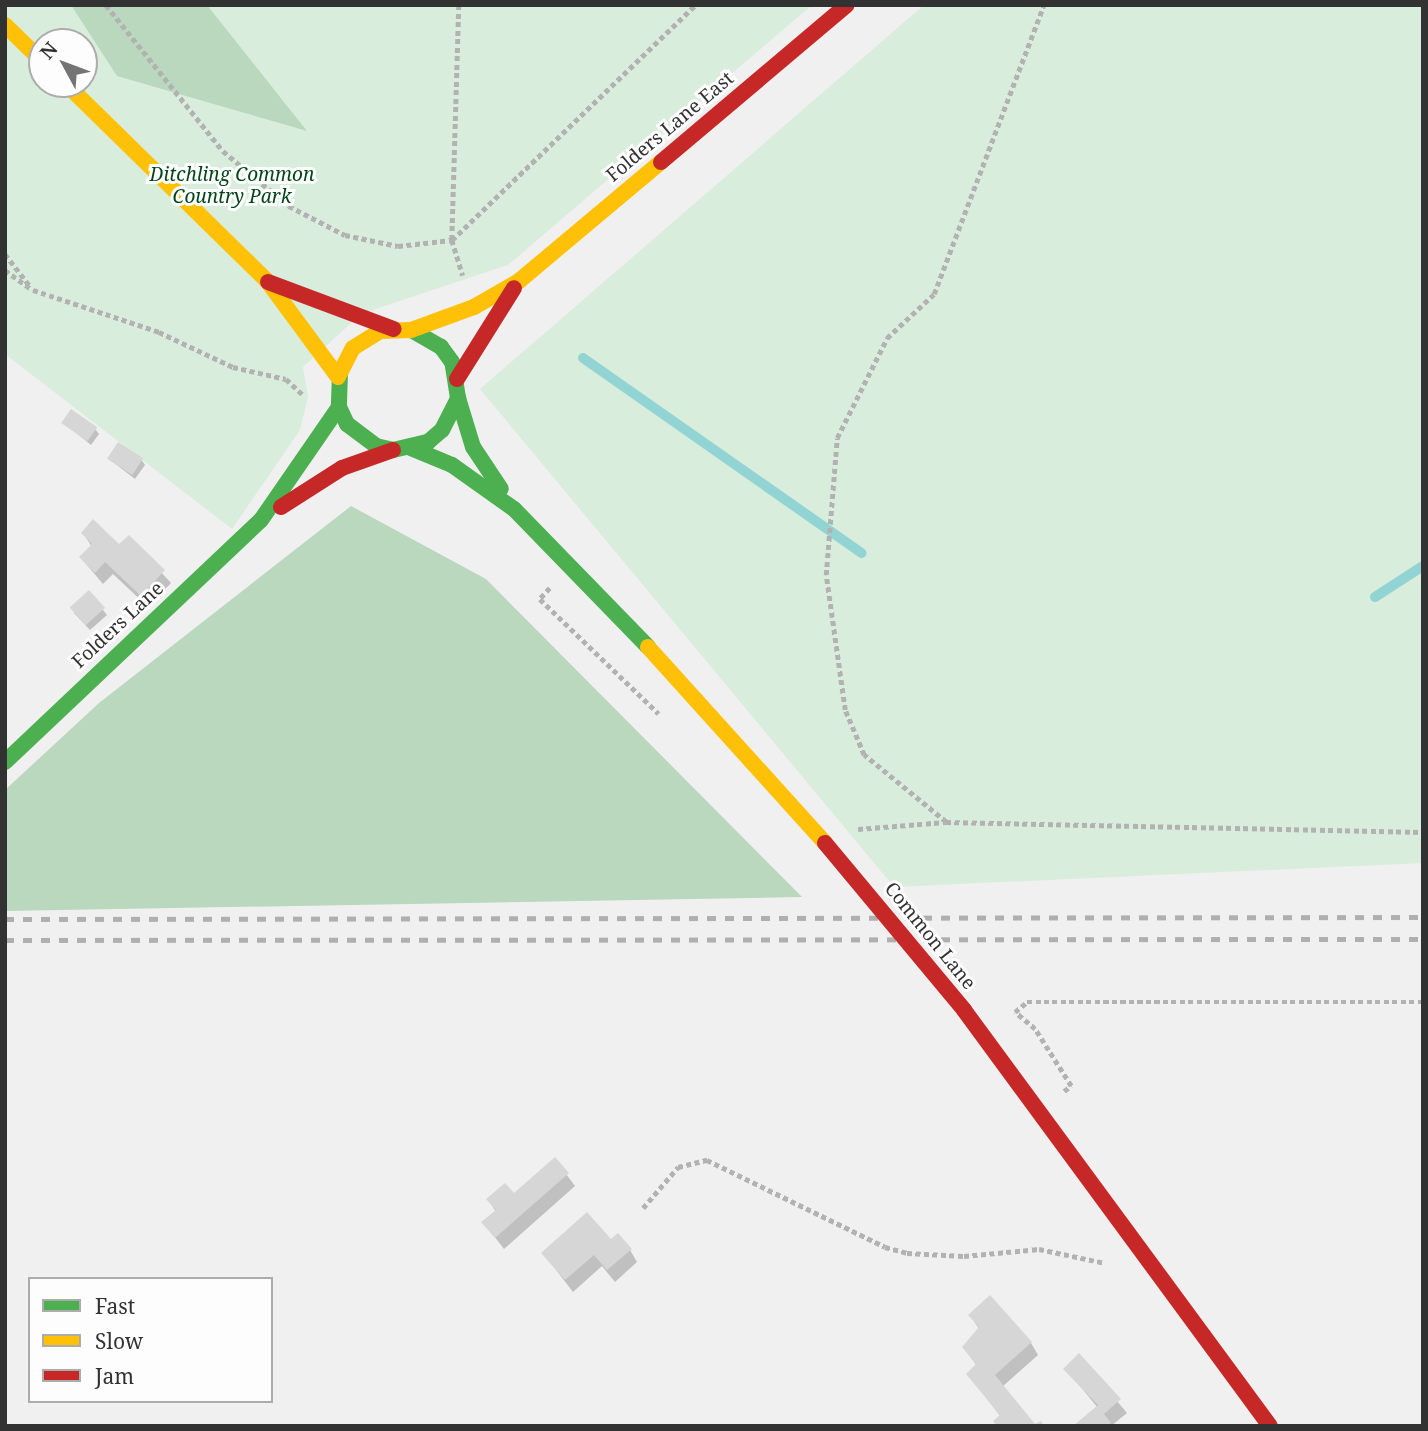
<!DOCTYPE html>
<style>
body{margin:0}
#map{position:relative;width:1428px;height:1431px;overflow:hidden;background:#f0f0f0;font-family:"Noto Serif",serif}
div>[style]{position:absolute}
.green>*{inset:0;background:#d9eddc}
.forest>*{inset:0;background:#b9d8bd}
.shadow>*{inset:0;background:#0003}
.stream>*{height:10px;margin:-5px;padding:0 5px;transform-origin:5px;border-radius:5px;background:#92d4d4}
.building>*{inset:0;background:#d6d6d6;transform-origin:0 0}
.path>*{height:4.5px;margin-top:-2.25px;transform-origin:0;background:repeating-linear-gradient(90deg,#b3b2b2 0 5px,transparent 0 8.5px)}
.fast>*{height:16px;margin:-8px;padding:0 8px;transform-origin:8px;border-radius:8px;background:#4caf50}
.slow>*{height:16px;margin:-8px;padding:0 8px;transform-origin:8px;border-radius:8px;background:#ffc107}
.jam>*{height:16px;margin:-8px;padding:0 8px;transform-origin:8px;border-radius:8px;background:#c62828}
.rail>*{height:5px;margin-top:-2.5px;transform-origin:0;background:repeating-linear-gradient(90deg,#afafaf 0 9px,transparent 0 18px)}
.jam-bridge>*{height:16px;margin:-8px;padding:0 8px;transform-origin:8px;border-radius:8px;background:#c62828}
span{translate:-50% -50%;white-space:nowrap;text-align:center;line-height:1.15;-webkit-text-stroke:6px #fdfdfe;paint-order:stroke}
.street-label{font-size:19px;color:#323232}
.park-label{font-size:19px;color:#04461a;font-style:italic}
.frame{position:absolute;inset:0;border:7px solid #323232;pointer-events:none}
.legend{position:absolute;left:28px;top:1277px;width:245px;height:126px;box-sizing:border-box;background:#fdfdfe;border:2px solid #acacac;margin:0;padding:9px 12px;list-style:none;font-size:21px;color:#323232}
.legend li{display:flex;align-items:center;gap:14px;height:35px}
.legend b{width:35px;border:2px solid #acacac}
.north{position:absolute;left:28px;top:28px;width:70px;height:70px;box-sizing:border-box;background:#fdfdfe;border:2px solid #acacac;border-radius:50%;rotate:311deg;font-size:19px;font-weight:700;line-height:28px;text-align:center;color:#323232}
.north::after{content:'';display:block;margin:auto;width:24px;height:32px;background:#747474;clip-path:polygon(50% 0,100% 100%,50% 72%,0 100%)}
</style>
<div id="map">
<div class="green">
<div style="clip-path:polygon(evenodd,5px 5px,812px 5px,508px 265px,361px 314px,303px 367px,308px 397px,300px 430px,232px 529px,5px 354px,5px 5px,42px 42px,84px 42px,84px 84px,42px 84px,42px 42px)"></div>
<div style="clip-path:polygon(924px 5px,1423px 5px,1423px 863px,894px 887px,480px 389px)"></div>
</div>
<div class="forest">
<div style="clip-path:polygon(71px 5px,207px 5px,307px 131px,117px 76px)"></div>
<div style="clip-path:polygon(351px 506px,486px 579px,802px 897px,5px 911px,5px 790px,99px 703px)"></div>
</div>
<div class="shadow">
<div style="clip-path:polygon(64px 423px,95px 429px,99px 434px,91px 445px)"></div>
<div style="clip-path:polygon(109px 459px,141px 459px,145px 465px,135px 479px)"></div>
<div style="clip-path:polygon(83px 533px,119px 547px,129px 537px,171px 583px,148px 607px,113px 574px,103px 584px,81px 558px,92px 547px)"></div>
<div style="clip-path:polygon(89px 592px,107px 615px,90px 630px,74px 613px)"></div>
<div style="clip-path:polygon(555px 1159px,575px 1186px,504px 1249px,484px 1223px,496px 1212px,488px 1199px,514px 1196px)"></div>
<div style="clip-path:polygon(611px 1242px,630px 1250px,637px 1262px,615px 1282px,602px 1266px,573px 1292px,543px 1253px)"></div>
<div style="clip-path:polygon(970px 1315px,1031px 1343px,1038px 1355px,1002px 1387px,1001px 1417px,968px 1374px,977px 1366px,964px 1348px,979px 1329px)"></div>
<div style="clip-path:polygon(1079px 1356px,1127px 1413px,1111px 1426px,1075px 1426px,1098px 1408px,1066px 1369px)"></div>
</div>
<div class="stream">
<div style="left:583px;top:358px;width:340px;rotate:35deg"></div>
<div style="left:1375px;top:597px;width:57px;rotate:-32.9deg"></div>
</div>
<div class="building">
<div style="left:71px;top:409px;width:32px;height:17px;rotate:35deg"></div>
<div style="left:118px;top:442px;width:30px;height:20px;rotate:33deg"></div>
<div style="clip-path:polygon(93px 519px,119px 544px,129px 535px,165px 570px,141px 596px,105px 562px,95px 573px,79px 557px,92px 544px,81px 533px)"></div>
<div style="left:89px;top:590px;width:24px;height:26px;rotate:48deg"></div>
<div style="clip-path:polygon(555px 1157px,569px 1173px,495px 1238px,481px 1222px,496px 1210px,486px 1199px,505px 1183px,514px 1193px)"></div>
<div style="clip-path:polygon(587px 1212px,611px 1239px,618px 1233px,632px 1249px,607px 1270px,594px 1255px,565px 1280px,541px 1253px)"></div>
<div style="clip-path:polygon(990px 1295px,1032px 1342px,995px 1375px,1035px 1424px,1041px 1421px,1044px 1426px,997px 1426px,993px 1421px,1000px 1415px,966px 1374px,976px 1364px,962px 1347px,979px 1327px,968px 1315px)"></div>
<div style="clip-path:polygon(1079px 1353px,1121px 1399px,1104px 1414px,1111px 1423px,1107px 1426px,1073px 1426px,1098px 1405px,1063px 1369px)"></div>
</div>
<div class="path">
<div style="left:106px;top:5px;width:187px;rotate:51.3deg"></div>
<div style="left:223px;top:151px;width:86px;rotate:39.8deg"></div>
<div style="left:289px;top:206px;width:63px;rotate:27.4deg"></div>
<div style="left:345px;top:235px;width:54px;rotate:11.7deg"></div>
<div style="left:398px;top:246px;width:54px;rotate:-6.3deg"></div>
<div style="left:452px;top:240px;width:338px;rotate:-44deg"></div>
<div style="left:459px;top:5px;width:235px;rotate:91.7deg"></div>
<div style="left:452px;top:240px;width:37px;rotate:73deg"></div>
<div style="left:5px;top:254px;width:41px;rotate:52deg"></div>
<div style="left:5px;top:270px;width:34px;rotate:36deg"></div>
<div style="left:33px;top:290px;width:133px;rotate:18.4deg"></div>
<div style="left:159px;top:332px;width:82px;rotate:25.3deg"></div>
<div style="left:233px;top:367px;width:54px;rotate:12.8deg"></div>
<div style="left:286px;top:379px;width:25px;rotate:43deg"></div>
<div style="left:550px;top:588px;width:15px;rotate:132deg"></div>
<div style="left:540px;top:599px;width:165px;rotate:44deg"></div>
<div style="left:946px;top:822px;width:106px;rotate:-140.7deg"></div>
<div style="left:864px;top:755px;width:49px;rotate:-112.9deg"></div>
<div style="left:845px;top:710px;width:136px;rotate:-98deg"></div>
<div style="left:826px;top:575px;width:137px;rotate:-85.4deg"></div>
<div style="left:837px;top:438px;width:112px;rotate:-63.4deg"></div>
<div style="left:887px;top:338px;width:64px;rotate:-43.1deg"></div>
<div style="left:934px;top:294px;width:309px;rotate:-69.2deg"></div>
<div style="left:858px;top:829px;width:88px;rotate:-4.5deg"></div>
<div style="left:946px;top:822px;width:477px;rotate:1.2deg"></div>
<div style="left:1064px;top:1091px;width:9px;rotate:-36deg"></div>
<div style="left:1071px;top:1086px;width:67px;rotate:-122.3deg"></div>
<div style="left:1035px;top:1029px;width:26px;rotate:-140deg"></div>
<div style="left:1015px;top:1012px;width:16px;rotate:-40deg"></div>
<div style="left:1027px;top:1002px;width:396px"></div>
<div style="left:643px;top:1208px;width:54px;rotate:-49.5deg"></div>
<div style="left:678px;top:1167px;width:30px;rotate:-14deg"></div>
<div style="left:707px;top:1160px;width:198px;rotate:26deg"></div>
<div style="left:885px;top:1247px;width:23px;rotate:15deg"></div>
<div style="left:907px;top:1253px;width:57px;rotate:3deg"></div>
<div style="left:964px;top:1256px;width:75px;rotate:-5.3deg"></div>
<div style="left:1039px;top:1249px;width:67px;rotate:12deg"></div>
</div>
<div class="fast">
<div style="left:340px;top:373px;width:34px;rotate:92deg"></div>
<div style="left:339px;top:407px;width:19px;rotate:65deg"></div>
<div style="left:347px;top:424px;width:36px;rotate:37deg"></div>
<div style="left:376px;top:446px;width:17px;rotate:13deg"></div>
<div style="left:393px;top:450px;width:36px;rotate:-13deg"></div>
<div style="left:428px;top:442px;width:18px;rotate:-41deg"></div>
<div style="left:442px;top:430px;width:36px;rotate:-63deg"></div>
<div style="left:458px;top:398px;width:36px;rotate:-99deg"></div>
<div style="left:452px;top:362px;width:19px;rotate:-126deg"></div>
<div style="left:441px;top:347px;width:34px;rotate:-150deg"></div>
<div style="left:458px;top:398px;width:51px;rotate:73deg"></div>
<div style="left:473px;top:447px;width:50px;rotate:56.3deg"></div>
<div style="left:411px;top:448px;width:44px;rotate:22.5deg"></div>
<div style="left:452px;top:465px;width:76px;rotate:35.4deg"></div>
<div style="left:514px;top:509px;width:192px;rotate:45.8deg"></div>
<div style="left:5px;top:762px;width:352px;rotate:-43.4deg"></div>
<div style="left:261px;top:520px;width:137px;rotate:-55.4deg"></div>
</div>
<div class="slow">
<div style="left:5px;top:25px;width:52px;rotate:44.2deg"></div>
<div style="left:66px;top:84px;width:283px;rotate:44.4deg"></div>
<div style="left:268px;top:282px;width:118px;rotate:53.6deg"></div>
<div style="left:340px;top:373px;width:28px;rotate:-63deg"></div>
<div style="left:353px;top:348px;width:32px;rotate:-32deg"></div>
<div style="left:380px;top:331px;width:31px;rotate:-2deg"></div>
<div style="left:411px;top:330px;width:67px;rotate:-20.1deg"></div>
<div style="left:474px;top:307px;width:52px;rotate:-30deg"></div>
<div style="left:519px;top:281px;width:185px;rotate:-40deg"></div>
<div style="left:648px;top:647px;width:264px;rotate:47.9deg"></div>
</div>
<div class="jam">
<div style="left:661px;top:162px;width:243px;rotate:-40.2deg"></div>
<div style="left:268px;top:282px;width:134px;rotate:20.5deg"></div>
<div style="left:457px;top:379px;width:107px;rotate:-57.9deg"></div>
<div style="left:281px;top:507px;width:72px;rotate:-32.6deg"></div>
<div style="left:342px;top:468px;width:54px;rotate:-19.4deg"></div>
<div style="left:964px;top:1010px;width:516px;rotate:53.66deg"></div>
</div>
<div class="rail">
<div style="left:5px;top:919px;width:1418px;rotate:-0.08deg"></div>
<div style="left:5px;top:940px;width:1418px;rotate:-0.04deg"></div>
</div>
<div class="jam-bridge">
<div style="left:825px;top:843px;width:217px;rotate:50.2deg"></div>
</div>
<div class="street-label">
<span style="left:670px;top:127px;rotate:-40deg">Folders Lane East</span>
<span style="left:118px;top:625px;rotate:-43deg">Folders Lane</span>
<span style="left:930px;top:936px;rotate:51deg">Common Lane</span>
</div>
<div class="park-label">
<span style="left:232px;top:186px">Ditchling Common<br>Country Park</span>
</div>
<div class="frame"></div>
<ul class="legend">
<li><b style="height:9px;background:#4caf50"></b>Fast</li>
<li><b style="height:9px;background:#ffc107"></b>Slow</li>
<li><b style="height:9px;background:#c62828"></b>Jam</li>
</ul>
<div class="north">N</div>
</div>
